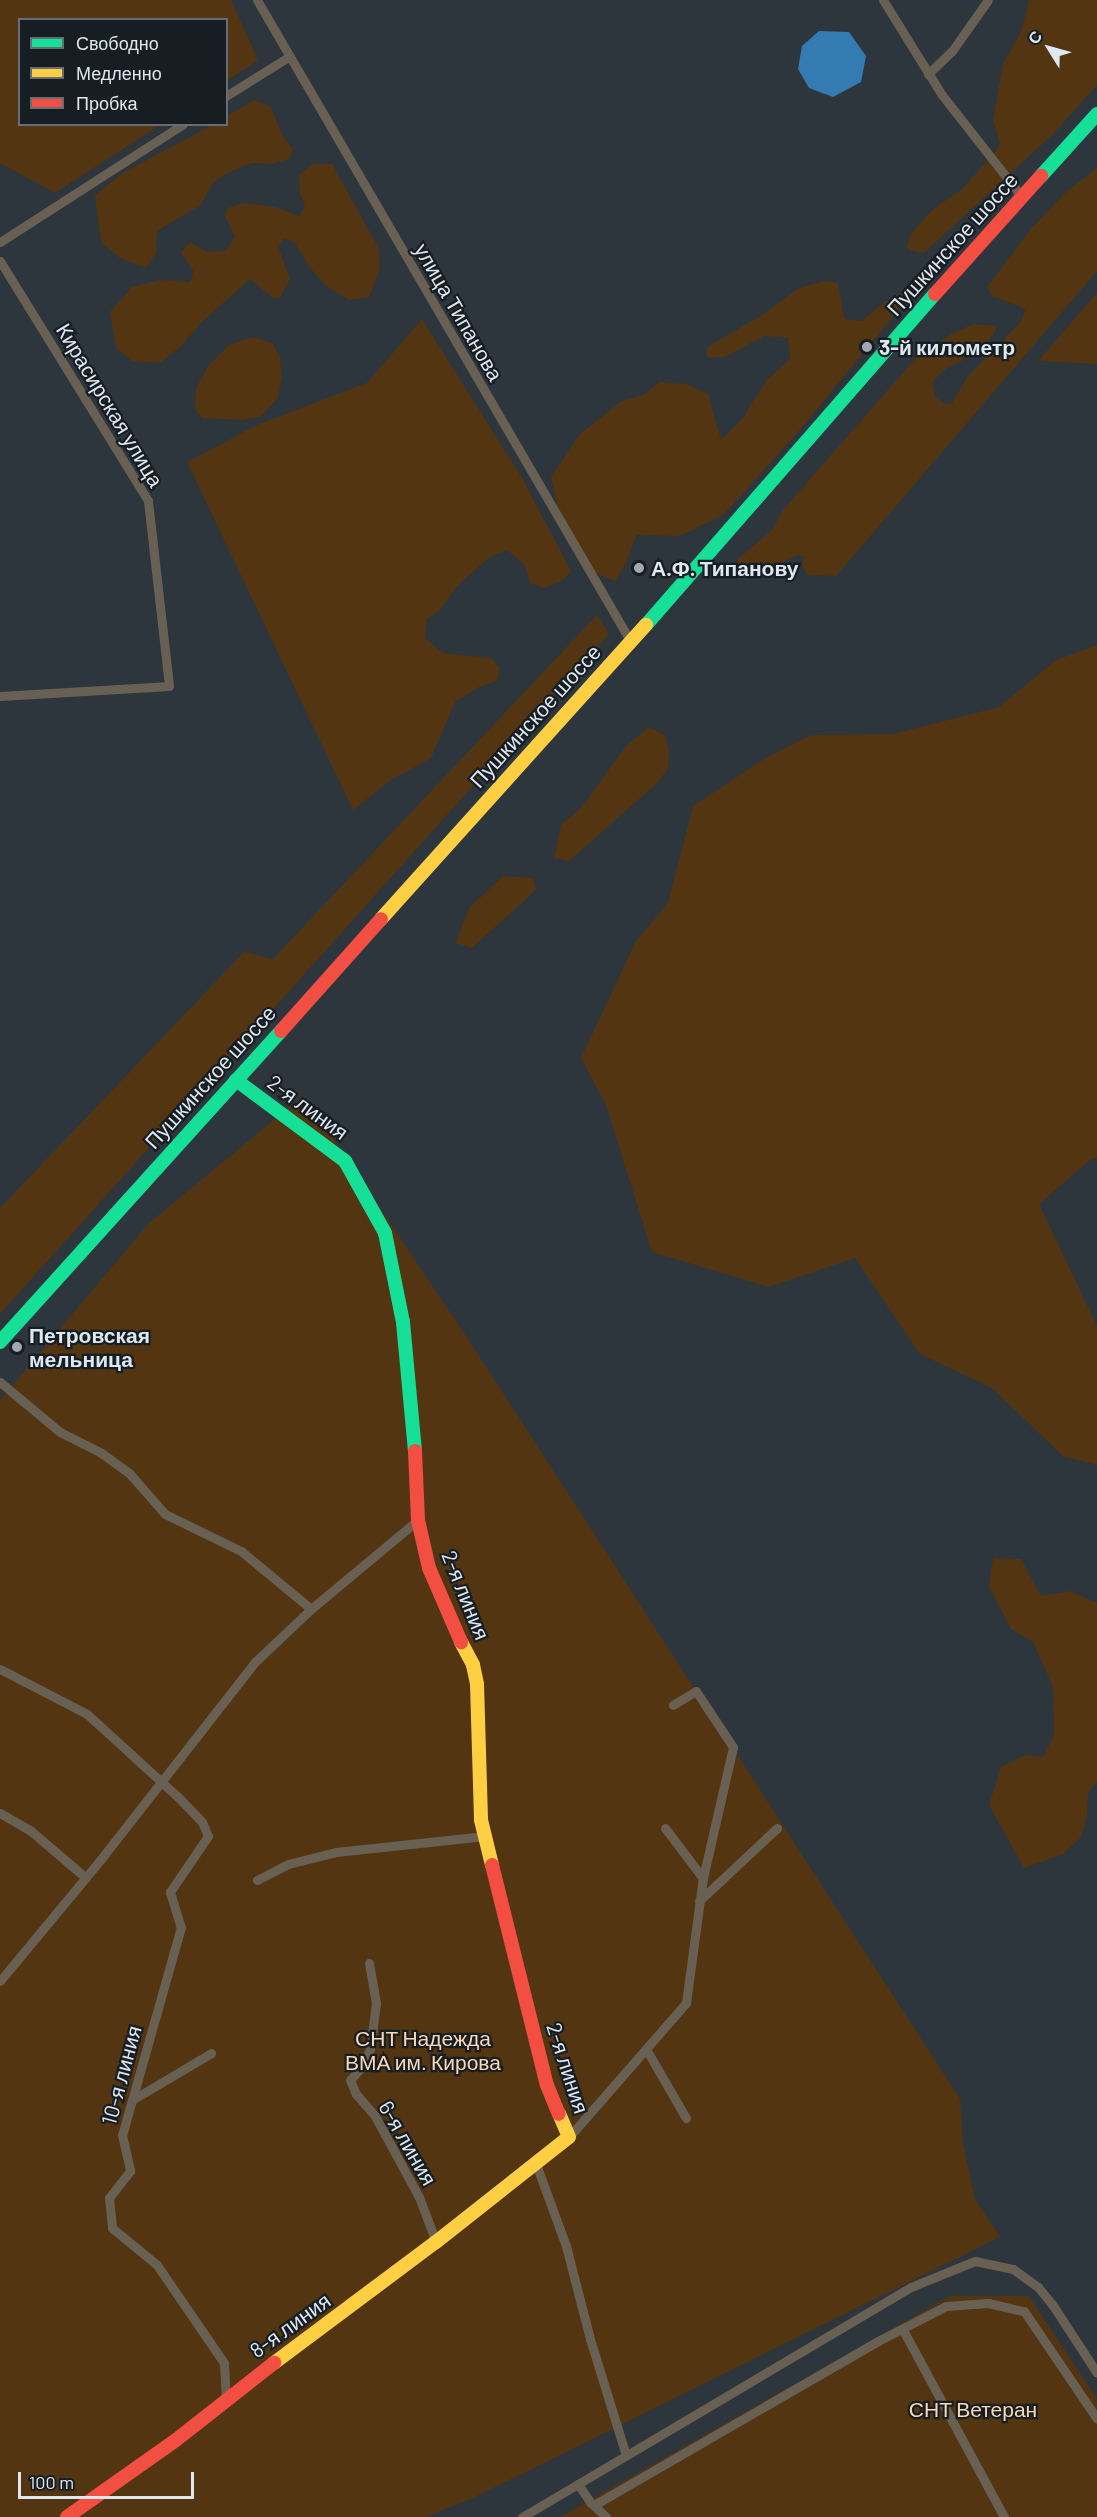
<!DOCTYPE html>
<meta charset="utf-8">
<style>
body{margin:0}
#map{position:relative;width:1097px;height:2517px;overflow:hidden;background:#2d353d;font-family:Barlow,sans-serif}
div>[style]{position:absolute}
.green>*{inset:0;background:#533611}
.water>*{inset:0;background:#337bb0}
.street>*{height:9px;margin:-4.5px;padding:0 4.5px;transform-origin:4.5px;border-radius:4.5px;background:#696054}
.fast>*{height:14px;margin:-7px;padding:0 7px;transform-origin:7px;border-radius:7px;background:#16e098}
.slow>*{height:14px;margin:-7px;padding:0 7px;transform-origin:7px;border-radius:7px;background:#ffcf43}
.jam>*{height:14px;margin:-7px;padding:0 7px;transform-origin:7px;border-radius:7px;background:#f24e42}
.dots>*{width:16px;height:16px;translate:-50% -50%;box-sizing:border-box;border:3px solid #161d23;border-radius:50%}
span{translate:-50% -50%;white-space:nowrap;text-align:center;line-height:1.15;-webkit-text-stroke:4.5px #161d23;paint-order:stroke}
.street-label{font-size:21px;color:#dee8f0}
.poi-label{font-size:21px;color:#dee8f0;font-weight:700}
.left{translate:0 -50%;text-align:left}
.park-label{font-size:21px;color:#f9d8b6}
.legend{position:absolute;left:18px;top:18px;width:210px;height:108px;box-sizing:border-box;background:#161d23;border:2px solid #666e75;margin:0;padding:8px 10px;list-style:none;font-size:18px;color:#dee8f0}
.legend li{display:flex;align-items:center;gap:12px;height:30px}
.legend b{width:30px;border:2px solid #666e75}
.north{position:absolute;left:1019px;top:18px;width:60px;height:60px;-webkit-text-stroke:4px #161d23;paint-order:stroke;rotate:307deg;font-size:16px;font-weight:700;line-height:24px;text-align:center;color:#dee8f0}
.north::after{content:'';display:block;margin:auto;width:21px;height:27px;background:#dee8f0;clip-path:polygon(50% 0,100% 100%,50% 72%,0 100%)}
.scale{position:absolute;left:18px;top:2472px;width:176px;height:27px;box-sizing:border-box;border:3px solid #dee8f0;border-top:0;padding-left:8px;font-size:18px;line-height:21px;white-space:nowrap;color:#dee8f0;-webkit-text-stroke:4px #161d23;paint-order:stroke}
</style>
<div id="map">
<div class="green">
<div style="clip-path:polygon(0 0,231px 0,258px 60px,227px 81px,226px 20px,20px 20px,20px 124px,160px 125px,55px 193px,0 163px)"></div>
<div style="clip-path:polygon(1029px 0,1097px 0,1097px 85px,1053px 134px,924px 253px,910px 250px,906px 246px,911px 234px,932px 210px,962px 189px,997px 150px,1000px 143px,993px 120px,1003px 64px,1021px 32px)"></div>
<div style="clip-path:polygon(254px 100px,270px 106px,284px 138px,293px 149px,289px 159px,271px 164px,252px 163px,225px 174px,212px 184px,201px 205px,157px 231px,156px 253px,146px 268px,120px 258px,101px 242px,95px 196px,121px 174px,212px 125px,226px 124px,227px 116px)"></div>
<div style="clip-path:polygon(313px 164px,332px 164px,379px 249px,380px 270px,369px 297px,349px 300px,326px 286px,311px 269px,295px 243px,284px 238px,278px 246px,290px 279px,280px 298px,273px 298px,250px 279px,203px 321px,182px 345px,160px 363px,132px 361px,116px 348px,110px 312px,132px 287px,160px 280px,190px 282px,194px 271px,181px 253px,190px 242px,207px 252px,226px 251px,235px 236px,225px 216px,227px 208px,244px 203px,275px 207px,299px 216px,305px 206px,300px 193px,299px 175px)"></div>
<div style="clip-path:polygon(1097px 168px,1097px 271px,836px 576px,808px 575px,802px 566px,804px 556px,798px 555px,750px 577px,732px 572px,739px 558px,772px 530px,782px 511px,915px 359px,950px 335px,973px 324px,997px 326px,993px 335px,978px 352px,944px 370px,932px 382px,935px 397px,945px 404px,952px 403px,968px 376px,1020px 323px,1026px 309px,992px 296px,987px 287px,1031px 229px,1065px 193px)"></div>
<div style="clip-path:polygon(825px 281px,838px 283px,844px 319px,862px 321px,886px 301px,905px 302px,799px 431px,723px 515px,680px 536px,636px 535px,627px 561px,615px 581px,590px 571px,557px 505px,551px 477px,580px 434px,622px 401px,643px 395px,660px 382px,687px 384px,708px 394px,721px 440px,743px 418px,766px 381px,790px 359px,788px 338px,764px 336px,725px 357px,707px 357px,707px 347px,762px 315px,799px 288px)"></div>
<div style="clip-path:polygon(1097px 293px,1097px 364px,1038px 361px)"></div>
<div style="clip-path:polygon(422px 319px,522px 478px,571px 571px,563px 580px,544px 588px,530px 583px,525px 565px,507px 550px,490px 557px,457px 586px,440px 610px,427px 619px,425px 638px,443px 653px,491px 658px,500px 668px,497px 681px,481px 686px,455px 702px,431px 758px,391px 780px,353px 810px,187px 462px,259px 424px,367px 383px)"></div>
<div style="clip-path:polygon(252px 337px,272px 343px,280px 356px,282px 377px,278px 398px,260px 417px,242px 420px,202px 418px,195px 409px,196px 388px,208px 366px,229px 345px)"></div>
<div style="clip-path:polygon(597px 615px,609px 634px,0 1314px,0 1208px,244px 952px,273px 959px)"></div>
<div style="clip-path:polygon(1097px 645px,1097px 1158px,1090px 1160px,1039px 1204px,1097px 1326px,1097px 1465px,1063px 1456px,992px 1388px,920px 1354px,855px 1258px,769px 1287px,652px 1252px,606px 1105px,581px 1058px,636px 941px,668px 903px,693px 806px,764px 759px,811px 735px,893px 734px,999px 707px,1056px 660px)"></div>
<div style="clip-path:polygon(649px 727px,666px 736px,669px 754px,668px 769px,656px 784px,569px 861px,554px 858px,561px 825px,581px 808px,626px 746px)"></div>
<div style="clip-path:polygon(503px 876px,533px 878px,536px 890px,472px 948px,455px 943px,469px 908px)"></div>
<div style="clip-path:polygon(304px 1095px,470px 1342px,960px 2099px,963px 2142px,975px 2199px,1000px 2237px,473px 2498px,425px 2517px,0 2517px,0 1400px,149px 1223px)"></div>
<div style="clip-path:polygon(993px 1558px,1021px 1559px,1041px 1596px,1070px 1591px,1097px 1603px,1097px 1782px,1088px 1793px,1087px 1817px,1081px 1837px,1063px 1854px,1024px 1868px,989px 1805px,1001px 1767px,1025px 1755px,1044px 1757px,1054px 1734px,1053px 1687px,1033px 1642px,1011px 1629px,989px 1587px)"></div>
<div style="clip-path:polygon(950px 2296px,1029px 2296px,1097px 2399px,1097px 2517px,560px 2517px)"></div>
</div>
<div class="water">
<div style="clip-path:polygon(819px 31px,849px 32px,866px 56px,861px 82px,833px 97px,809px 88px,798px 69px,802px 46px)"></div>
</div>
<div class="street">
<div style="left:257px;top:0;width:743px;rotate:59.78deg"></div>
<div style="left:883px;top:0;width:112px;rotate:58.2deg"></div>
<div style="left:942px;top:95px;width:130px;rotate:51.9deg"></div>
<div style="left:928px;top:74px;width:33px;rotate:-44deg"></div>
<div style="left:952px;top:51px;width:62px;rotate:-54.8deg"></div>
<div style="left:226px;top:96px;width:75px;rotate:-32deg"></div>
<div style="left:0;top:242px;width:218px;rotate:-32.8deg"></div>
<div style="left:0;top:261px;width:282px;rotate:58.3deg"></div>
<div style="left:148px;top:501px;width:186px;rotate:83.5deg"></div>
<div style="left:169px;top:686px;width:169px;rotate:176.6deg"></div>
<div style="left:0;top:1382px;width:78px;rotate:39.8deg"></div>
<div style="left:60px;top:1432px;width:45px;rotate:26.6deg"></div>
<div style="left:100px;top:1452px;width:37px;rotate:36deg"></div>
<div style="left:130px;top:1474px;width:53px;rotate:48.8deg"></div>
<div style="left:165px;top:1514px;width:85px;rotate:26deg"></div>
<div style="left:241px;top:1551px;width:91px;rotate:39.6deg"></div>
<div style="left:0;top:1669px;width:98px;rotate:27.3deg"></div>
<div style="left:87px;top:1714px;width:123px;rotate:42.4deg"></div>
<div style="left:178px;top:1797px;width:35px;rotate:46deg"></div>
<div style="left:202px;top:1822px;width:15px;rotate:67deg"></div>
<div style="left:208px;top:1836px;width:68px;rotate:124.2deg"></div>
<div style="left:170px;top:1892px;width:37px;rotate:73deg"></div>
<div style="left:181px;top:1927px;width:216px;rotate:105.8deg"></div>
<div style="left:122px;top:2135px;width:37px;rotate:77deg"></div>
<div style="left:130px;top:2171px;width:34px;rotate:128deg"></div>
<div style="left:109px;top:2198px;width:30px;rotate:84deg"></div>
<div style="left:112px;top:2228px;width:58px;rotate:39.4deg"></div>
<div style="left:157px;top:2265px;width:119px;rotate:55.6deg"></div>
<div style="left:224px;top:2363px;width:35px;rotate:87deg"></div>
<div style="left:0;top:1813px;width:36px;rotate:30deg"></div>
<div style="left:31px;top:1831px;width:72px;rotate:40.5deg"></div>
<div style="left:665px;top:1828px;width:63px;rotate:52.8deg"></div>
<div style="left:257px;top:1880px;width:35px;rotate:-27deg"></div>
<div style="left:288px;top:1864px;width:49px;rotate:-14deg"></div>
<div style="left:336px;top:1852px;width:150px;rotate:-6.1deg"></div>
<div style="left:699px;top:1901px;width:107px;rotate:-43.1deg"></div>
<div style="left:369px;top:1963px;width:41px;rotate:80.1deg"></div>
<div style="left:376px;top:2003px;width:46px;rotate:97.4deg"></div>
<div style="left:370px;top:2049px;width:21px;rotate:115deg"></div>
<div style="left:361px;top:2068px;width:16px;rotate:133deg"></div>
<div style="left:350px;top:2080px;width:15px;rotate:67deg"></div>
<div style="left:356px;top:2094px;width:29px;rotate:49deg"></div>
<div style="left:375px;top:2116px;width:92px;rotate:61.5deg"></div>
<div style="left:419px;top:2197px;width:48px;rotate:69.3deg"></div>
<div style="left:0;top:1981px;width:158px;rotate:-50.4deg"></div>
<div style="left:101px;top:1859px;width:250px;rotate:-52deg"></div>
<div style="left:255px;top:1662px;width:77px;rotate:-43.4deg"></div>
<div style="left:311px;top:1609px;width:139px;rotate:-39.8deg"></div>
<div style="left:646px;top:2049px;width:80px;rotate:59.9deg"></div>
<div style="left:132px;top:2100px;width:92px;rotate:-30.7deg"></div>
<div style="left:569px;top:2137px;width:178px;rotate:-48.9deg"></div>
<div style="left:686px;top:2003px;width:126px;rotate:-82.3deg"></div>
<div style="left:703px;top:1878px;width:134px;rotate:-77.1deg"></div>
<div style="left:733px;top:1747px;width:67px;rotate:-123.5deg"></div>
<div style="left:696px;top:1691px;width:27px;rotate:149deg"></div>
<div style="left:536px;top:2164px;width:87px;rotate:69.9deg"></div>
<div style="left:566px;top:2246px;width:96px;rotate:75.5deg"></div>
<div style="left:590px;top:2339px;width:121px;rotate:72.8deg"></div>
<div style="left:903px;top:2330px;width:213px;rotate:61.6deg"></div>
<div style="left:578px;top:2484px;width:22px;rotate:56deg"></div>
<div style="left:590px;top:2502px;width:22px;rotate:43deg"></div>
<div style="left:594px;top:2505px;width:328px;rotate:-30deg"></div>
<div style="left:878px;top:2341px;width:76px;rotate:-27.2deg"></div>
<div style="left:946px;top:2306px;width:42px;rotate:-4.1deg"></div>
<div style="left:988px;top:2303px;width:37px;rotate:13deg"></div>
<div style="left:1024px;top:2311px;width:130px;rotate:55.9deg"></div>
<div style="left:522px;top:2517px;width:452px;rotate:-30.6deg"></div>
<div style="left:911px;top:2287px;width:69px;rotate:-22.1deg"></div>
<div style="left:975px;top:2261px;width:39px;rotate:12deg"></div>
<div style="left:1013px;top:2269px;width:31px;rotate:36deg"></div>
<div style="left:1038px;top:2287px;width:22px;rotate:51deg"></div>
<div style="left:1052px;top:2304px;width:82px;rotate:56.9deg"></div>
</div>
<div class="fast">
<div style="left:1041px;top:176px;width:84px;rotate:-47.9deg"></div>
<div style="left:646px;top:625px;width:439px;rotate:-48.9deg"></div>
<div style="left:236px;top:1080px;width:136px;rotate:36.6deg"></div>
<div style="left:345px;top:1161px;width:82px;rotate:60.9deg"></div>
<div style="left:385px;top:1233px;width:91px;rotate:78.6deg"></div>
<div style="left:403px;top:1322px;width:130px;rotate:84.7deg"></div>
<div style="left:0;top:1342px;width:419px;rotate:-47.9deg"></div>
</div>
<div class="slow">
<div style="left:381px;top:919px;width:396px;rotate:-48deg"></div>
<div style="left:461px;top:1642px;width:26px;rotate:62deg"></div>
<div style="left:473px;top:1665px;width:19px;rotate:78deg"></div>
<div style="left:477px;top:1684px;width:136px;rotate:88.3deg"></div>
<div style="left:481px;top:1820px;width:46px;rotate:76.3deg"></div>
<div style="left:274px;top:2363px;width:202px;rotate:-36.8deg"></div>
<div style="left:436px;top:2242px;width:169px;rotate:-38.3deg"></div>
<div style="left:569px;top:2137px;width:25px;rotate:-113deg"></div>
</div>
<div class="jam">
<div style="left:935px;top:294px;width:159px;rotate:-48.1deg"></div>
<div style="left:281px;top:1031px;width:150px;rotate:-48.2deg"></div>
<div style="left:415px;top:1451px;width:69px;rotate:87.5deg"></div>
<div style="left:418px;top:1520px;width:49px;rotate:77.1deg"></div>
<div style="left:429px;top:1568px;width:81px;rotate:66.6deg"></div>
<div style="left:492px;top:1865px;width:227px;rotate:76deg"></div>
<div style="left:547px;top:2085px;width:31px;rotate:68deg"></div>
<div style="left:67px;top:2517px;width:133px;rotate:-35.2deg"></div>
<div style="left:176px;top:2440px;width:125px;rotate:-38.2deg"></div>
</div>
<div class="dots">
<div style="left:867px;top:347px;background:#a0a9b1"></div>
<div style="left:639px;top:568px;background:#a0a9b1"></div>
<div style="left:17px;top:1347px;background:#a0a9b1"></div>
</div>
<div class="street-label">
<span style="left:952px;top:244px;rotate:-48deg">Пушкинское шоссе</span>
<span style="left:459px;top:312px;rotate:60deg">улица Типанова</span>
<span style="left:110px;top:405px;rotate:59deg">Кирасирская улица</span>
<span style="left:535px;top:716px;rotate:-48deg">Пушкинское шоссе</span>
<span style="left:210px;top:1077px;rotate:-48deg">Пушкинское шоссе</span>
<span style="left:308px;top:1107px;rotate:36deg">2-я линия</span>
<span style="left:466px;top:1595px;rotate:68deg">2-я линия</span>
<span style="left:568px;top:2068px;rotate:72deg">2-я линия</span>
<span style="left:121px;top:2075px;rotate:-75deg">10-я линия</span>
<span style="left:408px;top:2143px;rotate:60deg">6-я линия</span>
<span style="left:290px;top:2325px;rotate:-36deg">8-я линия</span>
</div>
<div class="poi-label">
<span class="left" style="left:879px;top:347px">3-й километр</span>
<span class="left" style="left:651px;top:568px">А.Ф. Типанову</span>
<span class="left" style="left:29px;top:1347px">Петровская<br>мельница</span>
</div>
<div class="park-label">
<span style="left:423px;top:2050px">СНТ Надежда<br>ВМА им. Кирова</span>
<span style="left:973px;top:2409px">СНТ Ветеран</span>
</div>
<ul class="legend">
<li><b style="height:8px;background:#16e098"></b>Свободно</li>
<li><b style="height:8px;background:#ffcf43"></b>Медленно</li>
<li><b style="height:8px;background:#f24e42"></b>Пробка</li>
</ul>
<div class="north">С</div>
<div class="scale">100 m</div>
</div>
